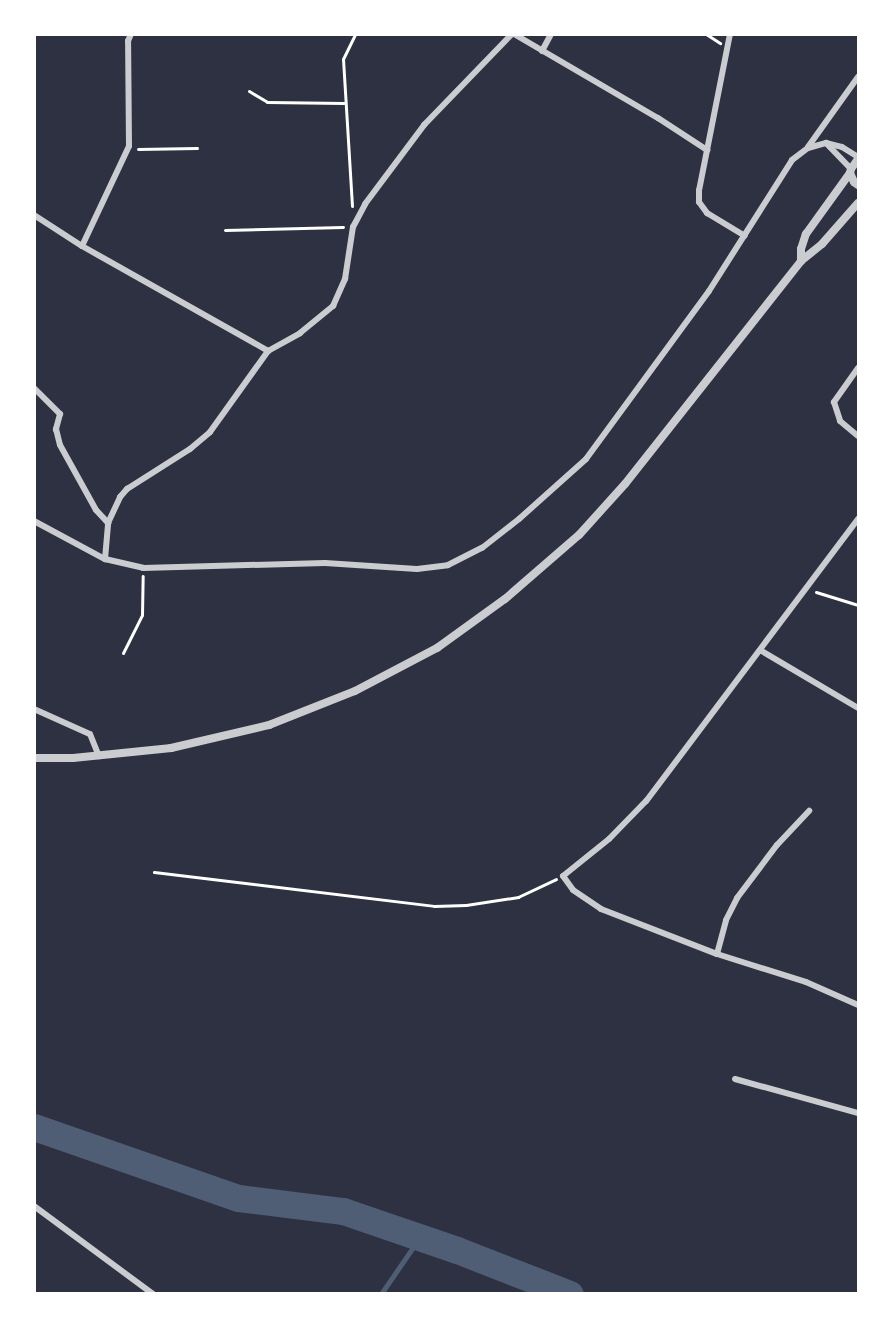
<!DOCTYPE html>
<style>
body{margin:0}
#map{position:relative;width:893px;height:1328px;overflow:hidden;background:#2d3142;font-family:"PT Serif",serif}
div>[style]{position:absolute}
.stream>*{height:4.5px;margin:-2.25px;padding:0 2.25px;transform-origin:2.25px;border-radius:2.25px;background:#4f5d75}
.river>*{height:27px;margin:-13.5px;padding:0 13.5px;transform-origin:13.5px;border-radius:13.5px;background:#4f5d75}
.path>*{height:3px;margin:-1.5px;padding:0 1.5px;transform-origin:1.5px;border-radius:1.5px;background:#fff}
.minor>*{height:6px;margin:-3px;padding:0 3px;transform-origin:3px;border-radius:3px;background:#caccd0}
.tertiary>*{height:8px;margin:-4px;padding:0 4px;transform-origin:4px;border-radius:4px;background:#caccd0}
span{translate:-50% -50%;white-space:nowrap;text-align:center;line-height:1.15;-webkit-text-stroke:4.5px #fff;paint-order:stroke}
.frame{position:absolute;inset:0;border:36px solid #fff;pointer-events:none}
</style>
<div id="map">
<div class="stream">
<div style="left:381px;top:1294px;width:69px;rotate:-55.6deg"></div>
</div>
<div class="river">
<div style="left:34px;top:1127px;width:216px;rotate:19.2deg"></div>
<div style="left:238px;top:1198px;width:106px;rotate:7.1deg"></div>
<div style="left:343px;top:1211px;width:120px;rotate:18.9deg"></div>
<div style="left:457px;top:1250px;width:121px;rotate:21.3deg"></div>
</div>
<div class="path">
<div style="left:706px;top:34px;width:17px;rotate:33deg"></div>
<div style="left:249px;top:91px;width:21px;rotate:31deg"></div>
<div style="left:267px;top:102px;width:77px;rotate:0.7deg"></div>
<div style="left:138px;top:149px;width:59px;rotate:-1deg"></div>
<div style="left:352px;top:206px;width:147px;rotate:-93.5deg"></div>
<div style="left:343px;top:59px;width:28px;rotate:-64deg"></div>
<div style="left:225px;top:230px;width:118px;rotate:-1.5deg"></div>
<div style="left:816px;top:592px;width:44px;rotate:17.2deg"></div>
<div style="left:123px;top:653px;width:42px;rotate:-63.4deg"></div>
<div style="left:142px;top:615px;width:39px;rotate:-89deg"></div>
<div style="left:154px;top:872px;width:282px;rotate:6.9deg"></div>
<div style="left:434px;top:906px;width:32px;rotate:-2deg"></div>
<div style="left:466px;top:905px;width:53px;rotate:-8.7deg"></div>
<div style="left:518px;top:897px;width:42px;rotate:-25.3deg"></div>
</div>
<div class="minor">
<div style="left:514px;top:34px;width:167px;rotate:30.3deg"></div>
<div style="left:658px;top:118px;width:59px;rotate:33.1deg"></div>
<div style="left:730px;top:34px;width:159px;rotate:101.2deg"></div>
<div style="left:699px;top:190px;width:12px;rotate:90deg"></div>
<div style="left:699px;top:202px;width:14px;rotate:54deg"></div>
<div style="left:707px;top:213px;width:44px;rotate:31.2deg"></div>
<div style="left:542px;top:51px;width:19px;rotate:-62deg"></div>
<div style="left:826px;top:143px;width:36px;rotate:46deg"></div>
<div style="left:808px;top:147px;width:86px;rotate:-54.5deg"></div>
<div style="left:34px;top:215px;width:57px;rotate:32.9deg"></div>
<div style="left:82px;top:246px;width:214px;rotate:29.4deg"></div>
<div style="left:82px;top:246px;width:110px;rotate:-64.8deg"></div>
<div style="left:129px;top:146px;width:105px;rotate:-90.5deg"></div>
<div style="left:128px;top:41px;width:8px;rotate:-67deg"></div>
<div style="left:858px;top:368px;width:42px;rotate:125.2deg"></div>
<div style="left:834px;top:402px;width:20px;rotate:72deg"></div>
<div style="left:840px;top:421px;width:23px;rotate:40deg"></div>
<div style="left:34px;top:388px;width:37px;rotate:45deg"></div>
<div style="left:60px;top:414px;width:16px;rotate:105deg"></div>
<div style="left:56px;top:429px;width:16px;rotate:76deg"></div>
<div style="left:60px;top:445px;width:74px;rotate:61deg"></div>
<div style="left:96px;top:510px;width:18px;rotate:47deg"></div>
<div style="left:858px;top:519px;width:353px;rotate:126.9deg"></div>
<div style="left:646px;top:801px;width:53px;rotate:134.2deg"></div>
<div style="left:609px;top:839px;width:59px;rotate:141.2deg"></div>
<div style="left:563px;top:876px;width:17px;rotate:54deg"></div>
<div style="left:573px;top:890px;width:34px;rotate:34deg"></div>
<div style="left:601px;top:909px;width:124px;rotate:21.2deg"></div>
<div style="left:717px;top:954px;width:93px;rotate:17.5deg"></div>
<div style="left:806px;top:982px;width:57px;rotate:23.9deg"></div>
<div style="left:34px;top:521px;width:81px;rotate:28.2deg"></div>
<div style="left:105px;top:559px;width:39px;rotate:13deg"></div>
<div style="left:143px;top:568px;width:182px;rotate:-1.6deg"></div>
<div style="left:325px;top:563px;width:92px;rotate:3.7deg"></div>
<div style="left:417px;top:569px;width:31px;rotate:-7deg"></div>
<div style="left:448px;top:565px;width:38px;rotate:-27deg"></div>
<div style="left:482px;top:548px;width:47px;rotate:-38.1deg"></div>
<div style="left:519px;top:519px;width:90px;rotate:-41.8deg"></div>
<div style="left:586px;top:459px;width:208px;rotate:-53.8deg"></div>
<div style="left:709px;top:291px;width:155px;rotate:-57.6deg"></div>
<div style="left:792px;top:160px;width:20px;rotate:-37deg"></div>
<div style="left:808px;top:148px;width:19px;rotate:-16deg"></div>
<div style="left:826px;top:143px;width:16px;rotate:14deg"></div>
<div style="left:842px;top:147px;width:19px;rotate:32deg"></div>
<div style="left:105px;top:559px;width:36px;rotate:-85deg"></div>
<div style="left:108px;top:523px;width:29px;rotate:-65deg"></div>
<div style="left:120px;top:497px;width:11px;rotate:-49deg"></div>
<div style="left:127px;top:489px;width:75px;rotate:-32.4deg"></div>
<div style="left:190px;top:449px;width:26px;rotate:-40deg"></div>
<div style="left:210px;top:432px;width:100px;rotate:-54.4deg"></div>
<div style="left:268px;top:351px;width:37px;rotate:-29deg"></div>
<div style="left:300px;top:333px;width:43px;rotate:-39.3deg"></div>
<div style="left:333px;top:306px;width:30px;rotate:-66deg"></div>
<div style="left:345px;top:279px;width:53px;rotate:-81.3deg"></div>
<div style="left:353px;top:227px;width:26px;rotate:-62deg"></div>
<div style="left:365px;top:204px;width:99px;rotate:-53.2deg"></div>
<div style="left:424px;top:125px;width:127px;rotate:-46deg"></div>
<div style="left:760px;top:650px;width:114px;rotate:30.6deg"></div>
<div style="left:34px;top:709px;width:61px;rotate:24.1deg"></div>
<div style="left:90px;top:734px;width:24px;rotate:68deg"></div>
<div style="left:717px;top:954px;width:35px;rotate:-75deg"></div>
<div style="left:726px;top:920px;width:25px;rotate:-63deg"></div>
<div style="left:737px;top:898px;width:66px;rotate:-53deg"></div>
<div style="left:777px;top:845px;width:47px;rotate:-46.7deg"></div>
<div style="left:735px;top:1079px;width:128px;rotate:15.5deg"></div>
<div style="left:34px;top:1206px;width:148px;rotate:36.5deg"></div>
</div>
<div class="tertiary">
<div style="left:858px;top:159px;width:12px;rotate:125deg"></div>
<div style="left:851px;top:169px;width:4px;rotate:104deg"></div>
<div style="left:850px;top:173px;width:10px;rotate:66deg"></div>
<div style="left:854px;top:182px;width:5px;rotate:37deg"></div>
<div style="left:801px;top:261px;width:12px;rotate:-90deg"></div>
<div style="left:801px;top:249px;width:16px;rotate:-72deg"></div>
<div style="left:806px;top:234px;width:75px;rotate:-54.2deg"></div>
<div style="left:34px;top:758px;width:39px"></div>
<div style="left:73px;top:758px;width:99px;rotate:-5.8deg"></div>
<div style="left:171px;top:748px;width:101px;rotate:-13.2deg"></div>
<div style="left:269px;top:725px;width:92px;rotate:-21.6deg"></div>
<div style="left:355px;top:691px;width:93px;rotate:-27.7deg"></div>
<div style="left:437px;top:648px;width:84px;rotate:-35.8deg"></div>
<div style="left:505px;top:599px;width:98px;rotate:-40.9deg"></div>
<div style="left:579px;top:535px;width:69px;rotate:-48deg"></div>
<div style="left:625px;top:484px;width:284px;rotate:-51.7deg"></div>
<div style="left:801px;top:261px;width:27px;rotate:-39deg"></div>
<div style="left:822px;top:244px;width:55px;rotate:-48.7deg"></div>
</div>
<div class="frame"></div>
</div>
